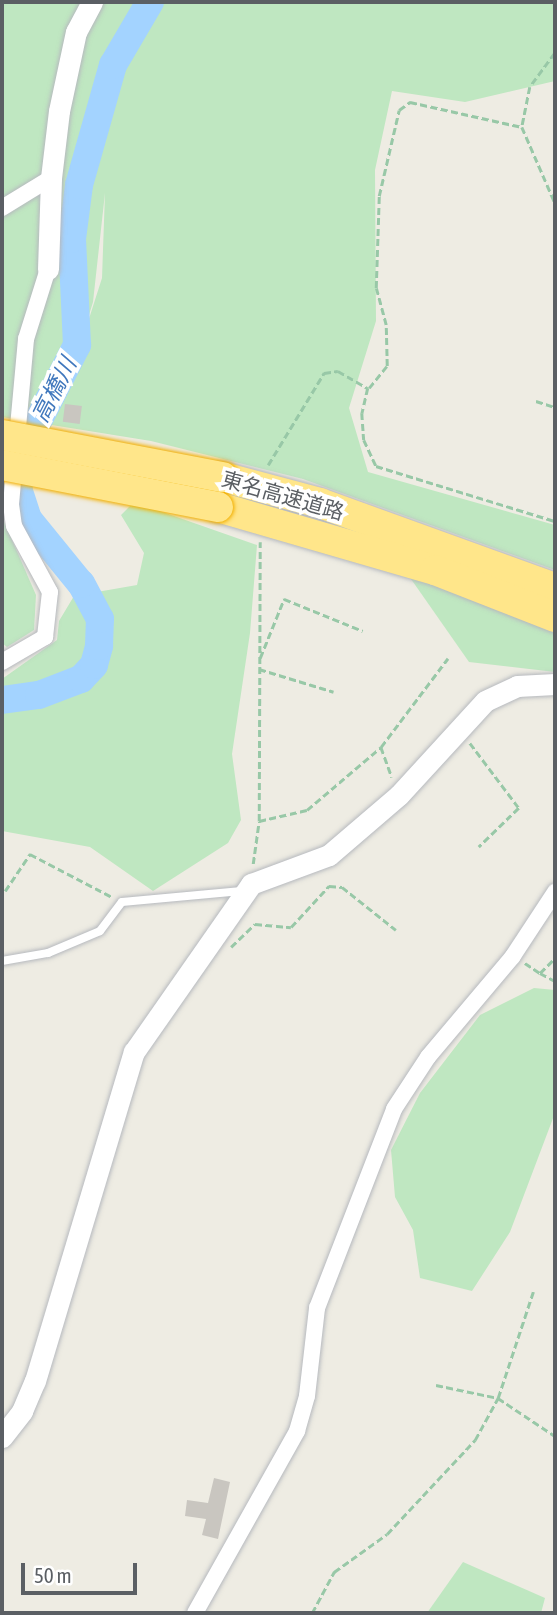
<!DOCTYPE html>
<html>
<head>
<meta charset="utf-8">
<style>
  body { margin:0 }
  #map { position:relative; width:557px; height:1615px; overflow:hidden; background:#eeece3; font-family:"Asap Condensed","Noto Sans JP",sans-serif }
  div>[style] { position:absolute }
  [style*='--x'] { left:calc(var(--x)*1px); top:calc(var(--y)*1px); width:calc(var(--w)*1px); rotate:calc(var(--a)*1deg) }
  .green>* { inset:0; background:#bfe7c1 }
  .river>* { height:28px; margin:-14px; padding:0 14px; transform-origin:14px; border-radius:14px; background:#a3d3ff }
  .building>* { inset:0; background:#c9c6c0; transform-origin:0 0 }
  .path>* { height:2.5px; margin-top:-1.25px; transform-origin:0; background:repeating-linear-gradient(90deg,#98c8a7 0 7px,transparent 0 10.5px) }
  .roads { filter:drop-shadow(0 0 2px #b6b9be) drop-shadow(0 0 2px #b6b9be) }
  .service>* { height:8px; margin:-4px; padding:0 4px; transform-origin:4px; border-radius:4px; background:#fff }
  .minor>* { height:16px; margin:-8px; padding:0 8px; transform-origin:8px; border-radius:8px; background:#fff }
  .tertiary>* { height:21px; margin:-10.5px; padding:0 10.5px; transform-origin:10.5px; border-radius:10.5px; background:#fff }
  .motorway>* { height:30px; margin:-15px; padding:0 15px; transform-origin:15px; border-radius:15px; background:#ffe68a }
  .bridges { filter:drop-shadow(0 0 2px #f2af00) drop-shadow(0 0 2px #f2af00) }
  .motorway-bridge>* { height:30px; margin:-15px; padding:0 15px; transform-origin:15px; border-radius:15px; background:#ffe68a }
  span { translate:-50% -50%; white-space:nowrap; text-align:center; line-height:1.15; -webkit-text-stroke:7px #fff; paint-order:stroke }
  .street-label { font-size:21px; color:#5b5f64 }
  .water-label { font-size:23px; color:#4078bd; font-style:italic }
  .frame { position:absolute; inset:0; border:4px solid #5b5f64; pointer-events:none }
  .scale { position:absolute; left:21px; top:1563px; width:116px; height:32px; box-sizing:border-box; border:4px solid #5b5f64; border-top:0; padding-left:9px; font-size:21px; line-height:24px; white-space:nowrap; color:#5b5f64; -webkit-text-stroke:5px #fff; paint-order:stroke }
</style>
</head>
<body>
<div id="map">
  <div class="green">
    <i style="clip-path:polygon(evenodd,2px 2px,555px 2px,555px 81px,465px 102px,392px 91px,375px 170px,376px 321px,349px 408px,368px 472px,555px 525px,555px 570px,303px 479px,151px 441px,2px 417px,2px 2px,105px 193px,102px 278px,63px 400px,93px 302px,105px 193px)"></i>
    <i style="clip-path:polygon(134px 502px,257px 545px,250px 633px,232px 754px,241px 820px,228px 843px,153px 891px,90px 847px,2px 831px,2px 679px,57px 640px,59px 621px,74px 596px,137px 585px,144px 553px,121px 515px)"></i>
    <i style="clip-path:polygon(2px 517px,36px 595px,34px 630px,7px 647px,2px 643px)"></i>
    <i style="clip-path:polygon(404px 569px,555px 633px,555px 672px,469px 662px)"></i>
    <i style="clip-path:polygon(534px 988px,555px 990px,555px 1113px,510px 1232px,472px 1291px,420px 1278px,413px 1230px,395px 1197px,391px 1150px,420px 1093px,480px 1015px)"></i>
    <i style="clip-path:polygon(463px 1562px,545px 1598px,541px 1613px,427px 1613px)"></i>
  </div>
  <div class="river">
    <i style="--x:2;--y:700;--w:37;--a:-8"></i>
    <i style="--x:39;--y:695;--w:45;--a:-20.9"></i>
    <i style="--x:81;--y:679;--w:19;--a:-47"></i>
    <i style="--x:94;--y:665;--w:20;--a:-75"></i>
    <i style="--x:99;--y:646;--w:27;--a:-88"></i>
    <i style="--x:100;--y:619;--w:40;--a:-118"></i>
    <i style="--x:81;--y:584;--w:84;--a:-129.2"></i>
    <i style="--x:28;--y:519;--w:33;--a:-108"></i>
    <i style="--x:18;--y:488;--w:59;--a:-75.3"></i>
    <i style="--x:33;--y:431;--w:97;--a:-62.9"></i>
    <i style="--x:77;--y:345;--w:106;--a:-92.7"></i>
    <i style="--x:72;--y:239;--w:54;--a:-82.6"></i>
    <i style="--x:79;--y:185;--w:125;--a:-74.2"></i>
    <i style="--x:113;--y:65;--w:73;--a:-59.6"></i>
  </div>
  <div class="building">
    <i style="left:65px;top:404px;width:17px;height:18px;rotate:7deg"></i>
    <i style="clip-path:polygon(214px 1478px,230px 1482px,218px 1539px,202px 1535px,206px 1519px,185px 1516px,187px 1500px,208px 1503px)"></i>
  </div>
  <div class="path">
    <i style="--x:555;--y:53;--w:42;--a:126.3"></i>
    <i style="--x:530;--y:87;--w:41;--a:101.3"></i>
    <i style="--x:522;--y:127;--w:83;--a:66.5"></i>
    <i style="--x:369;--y:388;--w:28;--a:-51"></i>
    <i style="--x:387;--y:366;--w:41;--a:-91.4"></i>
    <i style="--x:386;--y:325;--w:38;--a:-105"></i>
    <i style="--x:376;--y:288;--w:92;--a:-88.1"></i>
    <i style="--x:379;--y:196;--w:88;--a:-76.9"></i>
    <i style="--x:399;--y:110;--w:14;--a:-36"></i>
    <i style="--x:410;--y:102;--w:115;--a:12.6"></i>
    <i style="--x:536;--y:401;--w:20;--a:18"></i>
    <i style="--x:268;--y:465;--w:108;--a:-58.7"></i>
    <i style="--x:324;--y:373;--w:14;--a:-8"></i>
    <i style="--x:338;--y:371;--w:34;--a:30"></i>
    <i style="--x:368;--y:388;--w:26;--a:103"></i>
    <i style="--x:362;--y:413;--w:27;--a:86"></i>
    <i style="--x:364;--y:440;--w:29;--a:65"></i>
    <i style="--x:376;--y:466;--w:187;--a:17.1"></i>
    <i style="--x:260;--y:658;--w:64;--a:-67.9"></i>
    <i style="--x:284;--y:599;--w:85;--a:22.1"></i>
    <i style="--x:259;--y:669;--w:78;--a:17"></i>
    <i style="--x:470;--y:743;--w:81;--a:53"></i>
    <i style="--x:519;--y:808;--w:56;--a:135.7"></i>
    <i style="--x:381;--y:747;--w:32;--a:70"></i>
    <i style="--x:259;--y:821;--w:49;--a:-12.9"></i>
    <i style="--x:307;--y:810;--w:97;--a:-40.4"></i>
    <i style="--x:381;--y:747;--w:111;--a:-53"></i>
    <i style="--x:253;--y:864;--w:43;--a:-82.1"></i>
    <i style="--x:259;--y:821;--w:279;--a:-89.8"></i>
    <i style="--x:5;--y:891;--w:45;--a:-56"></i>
    <i style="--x:30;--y:854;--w:93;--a:27.7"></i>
    <i style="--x:231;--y:947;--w:33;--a:-44"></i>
    <i style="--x:255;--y:924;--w:36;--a:5"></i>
    <i style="--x:291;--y:927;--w:56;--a:-47.2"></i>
    <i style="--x:329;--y:886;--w:13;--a:4"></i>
    <i style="--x:342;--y:887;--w:69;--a:38.5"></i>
    <i style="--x:525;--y:963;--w:18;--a:34"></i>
    <i style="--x:540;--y:973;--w:21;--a:-45"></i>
    <i style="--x:540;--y:973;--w:17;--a:28"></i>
    <i style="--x:436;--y:1385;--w:63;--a:11.8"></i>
    <i style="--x:498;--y:1398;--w:69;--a:33.7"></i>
    <i style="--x:312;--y:1613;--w:47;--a:-61.8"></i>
    <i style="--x:334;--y:1572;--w:65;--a:-35.6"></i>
    <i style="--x:387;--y:1534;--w:129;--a:-46.9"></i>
    <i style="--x:475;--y:1440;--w:48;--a:-61.3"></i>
    <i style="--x:498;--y:1398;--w:112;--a:-71.7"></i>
  </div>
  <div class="roads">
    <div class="service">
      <i style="--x:2;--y:961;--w:47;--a:-9.9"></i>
      <i style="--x:48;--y:953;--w:56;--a:-22.9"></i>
      <i style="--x:100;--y:931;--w:36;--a:-53"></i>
      <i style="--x:122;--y:902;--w:120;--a:-5.3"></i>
    </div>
    <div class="minor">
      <i style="--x:2;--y:208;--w:57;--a:-31.5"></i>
      <i style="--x:2;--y:662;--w:50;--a:-30.2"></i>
      <i style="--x:45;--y:637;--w:45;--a:-83.7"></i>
      <i style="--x:50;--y:592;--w:75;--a:-118.6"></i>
      <i style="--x:14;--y:526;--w:22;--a:-98"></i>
      <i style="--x:11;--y:504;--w:166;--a:-84.8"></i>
      <i style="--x:26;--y:339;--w:73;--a:-72.6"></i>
      <i style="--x:195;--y:1613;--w:209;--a:-60.7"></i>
      <i style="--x:297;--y:1431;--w:36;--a:-74"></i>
      <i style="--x:307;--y:1396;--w:89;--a:-83.5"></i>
      <i style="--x:317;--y:1308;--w:213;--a:-68.8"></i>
      <i style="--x:394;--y:1109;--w:62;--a:-56.8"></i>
      <i style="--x:428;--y:1057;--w:132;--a:-49.9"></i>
      <i style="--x:513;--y:956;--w:77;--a:-56.7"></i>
    </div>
    <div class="tertiary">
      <i style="--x:48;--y:269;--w:91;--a:-88.1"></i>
      <i style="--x:51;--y:178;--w:67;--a:-83.2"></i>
      <i style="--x:59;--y:111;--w:81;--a:-77.9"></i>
      <i style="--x:76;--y:32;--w:34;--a:-62"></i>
      <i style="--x:2;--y:1437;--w:33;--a:-52"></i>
      <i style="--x:22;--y:1411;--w:33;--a:-67"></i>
      <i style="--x:35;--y:1381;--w:344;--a:-73.3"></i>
      <i style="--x:134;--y:1052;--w:205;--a:-55.1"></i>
      <i style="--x:251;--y:884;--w:83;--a:-20.4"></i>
      <i style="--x:329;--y:855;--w:92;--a:-40.6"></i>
      <i style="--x:399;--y:795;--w:127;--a:-47.5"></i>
      <i style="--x:485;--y:701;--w:35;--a:-25"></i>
      <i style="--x:517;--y:686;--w:38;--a:-3"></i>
    </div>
    <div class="motorway">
      <i style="--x:223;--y:477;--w:100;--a:15"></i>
      <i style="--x:320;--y:503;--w:250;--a:19.9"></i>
      <i style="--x:218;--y:507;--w:226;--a:16.2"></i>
      <i style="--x:435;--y:570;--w:129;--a:21.4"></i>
    </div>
  </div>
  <div class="bridges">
    <div class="motorway-bridge">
      <i style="--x:2;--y:435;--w:225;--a:10.8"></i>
      <i style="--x:2;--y:465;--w:220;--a:11"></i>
    </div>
  </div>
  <div class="street-label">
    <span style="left:283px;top:495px;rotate:16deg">東名高速道路</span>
  </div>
  <div class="water-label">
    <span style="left:54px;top:390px;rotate:-63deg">高橋川</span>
  </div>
  <div class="frame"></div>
  <div class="scale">50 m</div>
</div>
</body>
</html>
